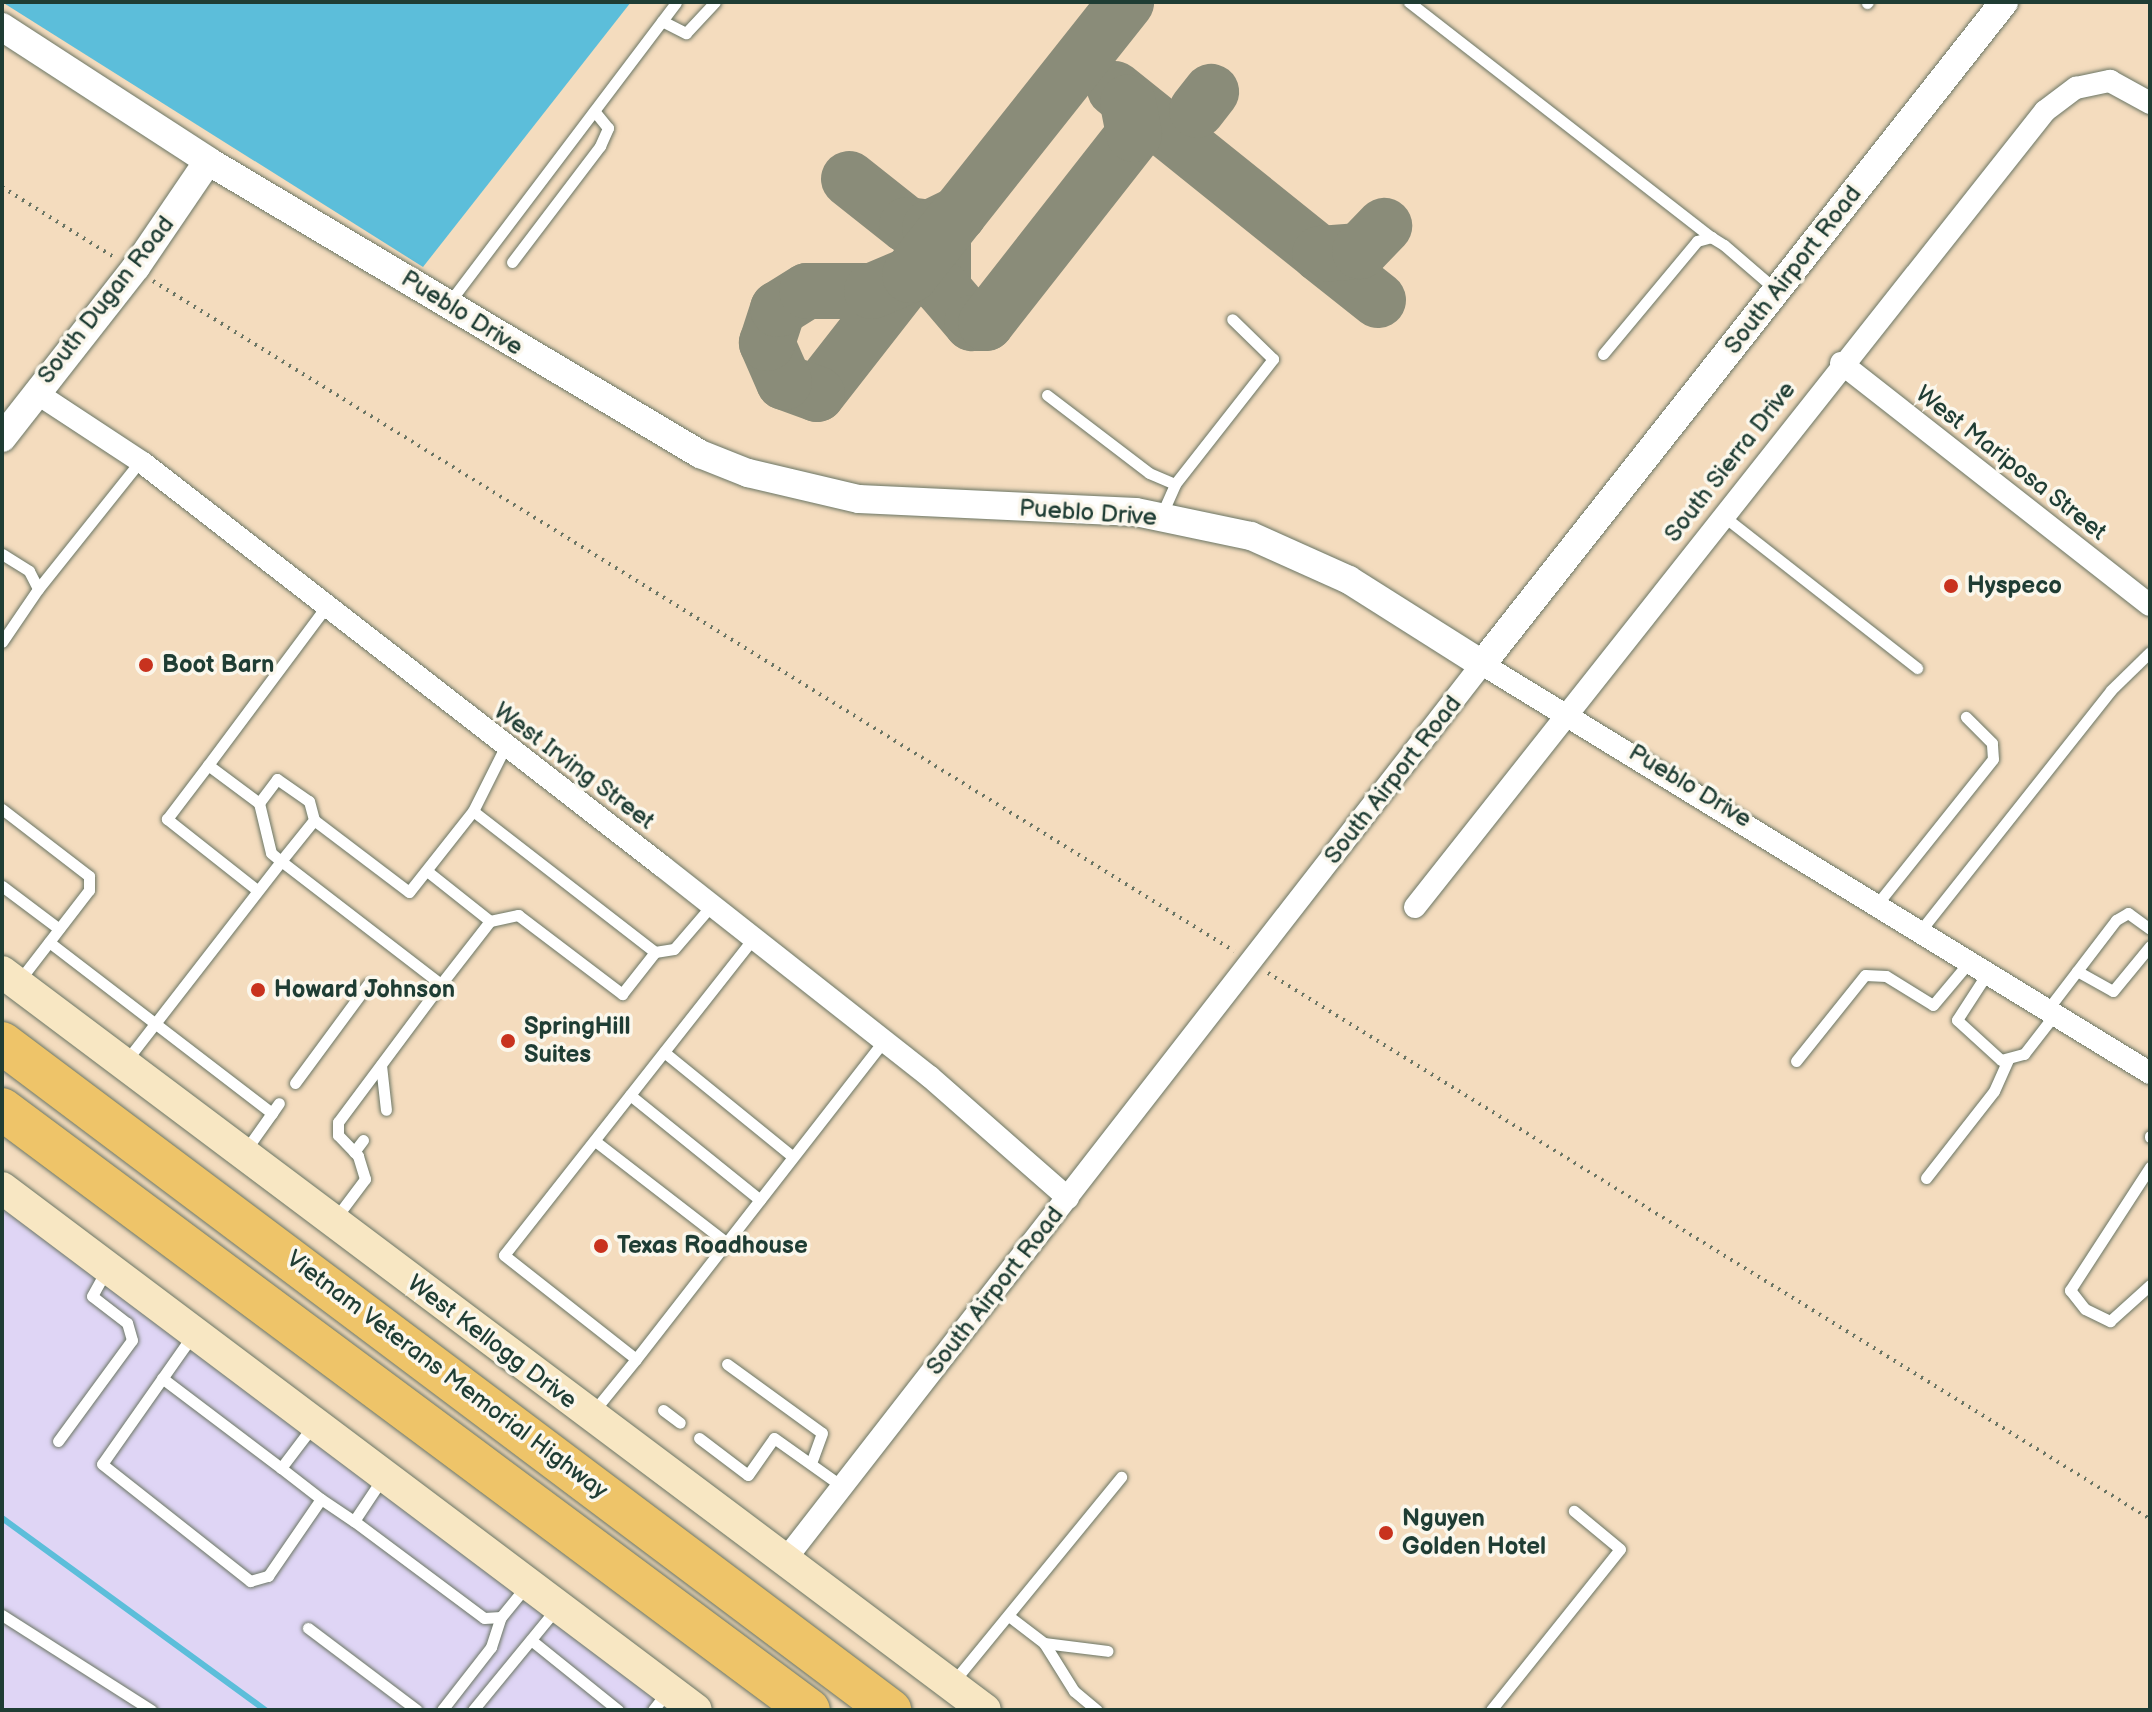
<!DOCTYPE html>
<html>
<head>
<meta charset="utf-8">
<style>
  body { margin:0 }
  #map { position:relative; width:2152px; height:1712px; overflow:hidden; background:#f4dcbe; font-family:"Balsamiq Sans",sans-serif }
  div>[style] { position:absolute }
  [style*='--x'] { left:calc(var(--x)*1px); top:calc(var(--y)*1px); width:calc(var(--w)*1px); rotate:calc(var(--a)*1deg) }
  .built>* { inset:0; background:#dfd5f5 }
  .water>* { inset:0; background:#5cbeda }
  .stream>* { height:6px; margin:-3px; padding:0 3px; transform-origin:3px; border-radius:3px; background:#5cbeda }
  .taxiway>* { height:56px; margin:-28px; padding:0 28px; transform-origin:28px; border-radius:28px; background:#8a8c79 }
  .path>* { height:4px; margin-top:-2px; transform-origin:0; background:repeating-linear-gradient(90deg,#6a7564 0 2px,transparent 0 8px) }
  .roads { filter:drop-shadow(0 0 2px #6a7564) drop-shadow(0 0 2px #6a7564) }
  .service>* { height:11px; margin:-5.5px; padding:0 5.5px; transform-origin:5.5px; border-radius:5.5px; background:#fff }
  .minor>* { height:22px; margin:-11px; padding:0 11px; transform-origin:11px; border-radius:11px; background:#fff }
  .tertiary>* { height:28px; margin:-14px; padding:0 14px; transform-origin:14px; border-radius:14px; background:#fff }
  .secondary>* { height:32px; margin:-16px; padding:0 16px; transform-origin:16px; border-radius:16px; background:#f8e7c3 }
  .motorway>* { height:42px; margin:-21px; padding:0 21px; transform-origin:21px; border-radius:21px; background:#eec469 }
  .dots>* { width:22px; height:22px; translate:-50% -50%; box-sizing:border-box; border:4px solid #fbf7ec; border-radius:50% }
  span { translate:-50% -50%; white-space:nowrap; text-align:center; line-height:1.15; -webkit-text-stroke:7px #fbf7ec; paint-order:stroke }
  .street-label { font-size:24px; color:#1f3d34 }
  .poi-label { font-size:24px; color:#1f3d34; font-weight:700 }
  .left { translate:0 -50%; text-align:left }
  .frame { position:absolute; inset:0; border:4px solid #1f3d34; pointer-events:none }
</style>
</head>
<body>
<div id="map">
  <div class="built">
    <i style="clip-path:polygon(2px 1190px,693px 1710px,2px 1710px)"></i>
  </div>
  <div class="water">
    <i style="clip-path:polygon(2px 2px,631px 2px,423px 267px)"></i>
  </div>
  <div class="stream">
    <i style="--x:2;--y:1518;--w:326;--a:36.1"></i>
  </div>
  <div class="taxiway">
    <i style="--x:1115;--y:89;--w:263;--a:38.8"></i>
    <i style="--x:1197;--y:110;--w:23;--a:-52"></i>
    <i style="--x:849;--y:179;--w:74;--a:38.4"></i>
    <i style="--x:907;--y:225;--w:23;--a:7"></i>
    <i style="--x:930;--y:228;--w:32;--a:-26"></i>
    <i style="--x:943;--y:234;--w:55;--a:90"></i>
    <i style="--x:943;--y:289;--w:45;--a:49.5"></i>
    <i style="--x:972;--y:323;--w:14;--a:0"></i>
    <i style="--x:986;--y:323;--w:240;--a:-51.9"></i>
    <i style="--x:1134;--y:134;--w:32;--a:-101"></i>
    <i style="--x:910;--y:275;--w:151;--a:128"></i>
    <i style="--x:817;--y:394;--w:35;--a:-160"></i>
    <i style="--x:784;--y:382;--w:43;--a:-113.6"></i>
    <i style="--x:767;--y:343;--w:36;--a:-72"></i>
    <i style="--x:778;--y:309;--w:34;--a:-32"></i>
    <i style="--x:807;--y:291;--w:65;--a:0"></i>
    <i style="--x:872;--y:291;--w:41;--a:-22.8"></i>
    <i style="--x:910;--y:275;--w:348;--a:-51.6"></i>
    <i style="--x:1378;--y:300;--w:74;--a:-141.6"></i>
    <i style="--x:1320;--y:254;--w:40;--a:-4.3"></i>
    <i style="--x:1360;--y:251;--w:35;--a:-46"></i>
  </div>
  <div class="path">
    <i style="--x:2;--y:187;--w:133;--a:32.1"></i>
    <i style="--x:153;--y:281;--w:1272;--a:31.79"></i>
    <i style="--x:1268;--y:973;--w:1037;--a:31.76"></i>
  </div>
  <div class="roads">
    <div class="service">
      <i style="--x:1409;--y:2;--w:383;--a:37.9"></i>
      <i style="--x:1867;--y:3;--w:1;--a:-45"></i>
      <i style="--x:662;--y:21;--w:27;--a:27"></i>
      <i style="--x:686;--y:33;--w:42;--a:-46.9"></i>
      <i style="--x:512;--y:262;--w:146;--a:-52.8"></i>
      <i style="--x:600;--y:146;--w:20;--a:-66"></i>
      <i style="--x:608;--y:128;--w:22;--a:-129"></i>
      <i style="--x:448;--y:304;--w:378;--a:-52.9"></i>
      <i style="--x:1603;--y:354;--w:147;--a:-50.2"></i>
      <i style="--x:1697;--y:241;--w:15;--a:-16"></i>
      <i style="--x:1711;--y:237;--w:15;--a:32"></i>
      <i style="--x:1724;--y:245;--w:67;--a:40.8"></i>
      <i style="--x:1047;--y:395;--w:128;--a:37.4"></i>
      <i style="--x:1149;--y:473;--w:28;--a:23"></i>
      <i style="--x:1722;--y:515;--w:248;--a:38.1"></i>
      <i style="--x:1161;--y:516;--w:35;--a:-66"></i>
      <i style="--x:1175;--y:484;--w:159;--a:-51.9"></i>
      <i style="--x:1273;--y:359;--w:57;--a:-135.7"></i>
      <i style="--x:2;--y:554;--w:32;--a:32"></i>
      <i style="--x:29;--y:571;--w:20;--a:63"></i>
      <i style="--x:38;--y:589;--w:64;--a:124.2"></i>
      <i style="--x:38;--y:589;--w:164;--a:-51.4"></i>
      <i style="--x:208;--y:765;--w:196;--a:-53.3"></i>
      <i style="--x:259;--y:803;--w:30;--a:-53"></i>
      <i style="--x:277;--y:779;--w:39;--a:35"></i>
      <i style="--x:309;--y:801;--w:20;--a:75"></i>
      <i style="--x:2;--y:809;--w:110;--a:37.6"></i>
      <i style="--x:89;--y:876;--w:14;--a:90"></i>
      <i style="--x:89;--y:890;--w:115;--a:127.6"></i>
      <i style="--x:473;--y:811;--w:230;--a:37.8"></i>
      <i style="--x:655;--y:952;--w:19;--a:-9"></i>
      <i style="--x:674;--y:949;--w:57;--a:-49.3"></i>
      <i style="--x:427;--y:871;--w:80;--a:38.4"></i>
      <i style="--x:490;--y:921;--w:29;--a:-12"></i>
      <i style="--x:518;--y:915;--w:131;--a:37.2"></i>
      <i style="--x:622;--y:994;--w:53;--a:-51.8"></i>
      <i style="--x:2;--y:886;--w:71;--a:37"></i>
      <i style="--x:257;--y:890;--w:115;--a:-141.7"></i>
      <i style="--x:167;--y:819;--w:68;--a:-52.8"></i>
      <i style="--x:208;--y:765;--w:64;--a:36.7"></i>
      <i style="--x:259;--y:803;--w:51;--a:76.5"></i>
      <i style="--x:271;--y:853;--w:13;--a:39"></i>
      <i style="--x:281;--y:861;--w:53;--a:-51.2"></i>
      <i style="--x:314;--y:820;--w:119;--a:37.2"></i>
      <i style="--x:409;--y:892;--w:103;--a:-51.7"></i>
      <i style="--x:473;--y:811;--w:72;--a:-63.4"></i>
      <i style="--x:1878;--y:903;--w:184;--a:-51.4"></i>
      <i style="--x:1993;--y:759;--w:16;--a:-94"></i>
      <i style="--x:1992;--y:743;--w:37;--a:-135"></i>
      <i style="--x:1921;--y:930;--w:306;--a:-51.6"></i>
      <i style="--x:2111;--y:690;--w:54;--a:-44.3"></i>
      <i style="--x:49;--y:942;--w:281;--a:37.5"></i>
      <i style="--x:272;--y:1113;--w:47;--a:125.4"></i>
      <i style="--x:2077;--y:971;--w:41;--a:29.1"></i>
      <i style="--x:2113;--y:991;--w:58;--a:-50.6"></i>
      <i style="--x:1988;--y:972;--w:57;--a:122.9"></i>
      <i style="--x:1957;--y:1020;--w:59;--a:42.3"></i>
      <i style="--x:2001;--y:1060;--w:24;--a:-15"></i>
      <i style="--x:2024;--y:1054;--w:51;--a:-52.2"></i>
      <i style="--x:441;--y:984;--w:80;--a:-52.1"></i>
      <i style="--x:2048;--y:1009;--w:112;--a:-52.6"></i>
      <i style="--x:2116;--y:920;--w:14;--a:-30"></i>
      <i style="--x:2128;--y:913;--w:27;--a:36"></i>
      <i style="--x:664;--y:1052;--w:166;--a:39.1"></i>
      <i style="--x:126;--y:1061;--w:253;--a:-52.2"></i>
      <i style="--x:281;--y:861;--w:202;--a:37.6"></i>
      <i style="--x:441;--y:984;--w:172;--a:126.7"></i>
      <i style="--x:338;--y:1122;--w:13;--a:90"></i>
      <i style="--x:338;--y:1135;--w:29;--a:46"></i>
      <i style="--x:358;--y:1156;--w:24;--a:73"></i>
      <i style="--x:365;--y:1179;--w:50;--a:126.9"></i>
      <i style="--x:1796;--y:1061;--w:110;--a:-51.3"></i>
      <i style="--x:1865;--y:975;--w:21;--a:3"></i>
      <i style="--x:1886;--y:976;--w:55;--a:31.7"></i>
      <i style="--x:1933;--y:1005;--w:57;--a:-49.9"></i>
      <i style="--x:381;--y:1065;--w:45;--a:83.7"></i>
      <i style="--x:295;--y:1083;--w:123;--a:-53.6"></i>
      <i style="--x:630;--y:1095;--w:167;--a:38.9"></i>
      <i style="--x:272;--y:1113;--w:12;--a:-55"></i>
      <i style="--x:2150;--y:1136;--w:1;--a:90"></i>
      <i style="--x:595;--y:1141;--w:167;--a:37.7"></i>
      <i style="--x:354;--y:1152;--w:15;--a:-53"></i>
      <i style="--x:2150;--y:1167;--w:147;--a:123"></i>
      <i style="--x:2070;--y:1290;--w:24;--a:52"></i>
      <i style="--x:2085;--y:1309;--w:28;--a:26"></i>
      <i style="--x:2110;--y:1321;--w:54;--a:-42"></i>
      <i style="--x:1926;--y:1178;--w:110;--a:-52"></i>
      <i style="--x:1994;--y:1091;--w:34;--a:-66"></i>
      <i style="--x:192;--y:1336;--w:156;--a:125.1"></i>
      <i style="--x:102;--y:1464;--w:189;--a:38.3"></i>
      <i style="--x:250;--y:1581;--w:19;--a:-16"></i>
      <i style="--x:268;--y:1576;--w:93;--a:-55.5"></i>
      <i style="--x:321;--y:1499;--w:51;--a:-142.2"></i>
      <i style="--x:281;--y:1468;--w:51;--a:-52.9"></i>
      <i style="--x:636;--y:1359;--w:403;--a:-52.1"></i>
      <i style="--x:727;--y:1364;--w:117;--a:36"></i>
      <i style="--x:822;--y:1433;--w:32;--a:110"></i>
      <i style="--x:162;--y:1378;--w:149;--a:37.1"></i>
      <i style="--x:663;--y:1410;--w:21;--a:37"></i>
      <i style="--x:593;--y:1412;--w:68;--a:-50.9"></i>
      <i style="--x:636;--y:1359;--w:168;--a:-141.8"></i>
      <i style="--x:504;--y:1255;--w:402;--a:-51.8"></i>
      <i style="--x:699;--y:1438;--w:61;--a:37.1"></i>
      <i style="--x:748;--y:1475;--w:45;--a:-54.9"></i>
      <i style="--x:774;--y:1438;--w:85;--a:35.4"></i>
      <i style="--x:58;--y:1441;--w:125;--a:-53.8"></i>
      <i style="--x:132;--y:1340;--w:18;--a:-106"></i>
      <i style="--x:127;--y:1323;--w:44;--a:-142.4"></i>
      <i style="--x:92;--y:1296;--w:29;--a:-61"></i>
      <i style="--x:382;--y:1479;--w:50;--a:123.7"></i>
      <i style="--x:354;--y:1521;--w:162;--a:36.7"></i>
      <i style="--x:484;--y:1618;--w:17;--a:-3"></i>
      <i style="--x:501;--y:1617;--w:41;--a:-50.9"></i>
      <i style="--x:321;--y:1499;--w:40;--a:34"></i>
      <i style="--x:2;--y:1615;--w:177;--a:32.5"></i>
      <i style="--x:1010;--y:1617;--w:43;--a:37.4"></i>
      <i style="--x:1044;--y:1643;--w:57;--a:58"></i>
      <i style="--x:1074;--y:1691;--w:30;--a:40"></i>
      <i style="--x:308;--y:1628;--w:136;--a:37"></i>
      <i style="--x:531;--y:1640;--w:112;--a:38.8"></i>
      <i style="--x:1044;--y:1643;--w:64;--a:7.1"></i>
      <i style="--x:954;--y:1681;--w:264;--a:-50.7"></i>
      <i style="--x:442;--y:1710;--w:80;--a:-52.1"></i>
      <i style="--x:491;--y:1647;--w:32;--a:-72"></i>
      <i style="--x:473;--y:1710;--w:131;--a:-50.6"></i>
      <i style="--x:653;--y:1710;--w:24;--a:-52"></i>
      <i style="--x:1491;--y:1710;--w:206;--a:-51.3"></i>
      <i style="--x:1620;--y:1549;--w:60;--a:-140.4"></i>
    </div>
    <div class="minor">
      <i style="--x:1841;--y:363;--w:392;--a:38.1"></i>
      <i style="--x:35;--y:392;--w:129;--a:33.3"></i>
      <i style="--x:143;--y:463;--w:657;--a:37.83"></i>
      <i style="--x:662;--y:866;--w:340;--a:38.2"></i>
      <i style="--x:929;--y:1076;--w:185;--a:41.3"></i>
      <i style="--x:1415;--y:907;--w:1015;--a:-51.64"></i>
      <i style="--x:2045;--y:111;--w:39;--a:-37"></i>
      <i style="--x:2076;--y:88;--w:35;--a:-12"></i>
      <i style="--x:2110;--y:81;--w:46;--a:28.8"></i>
      <i style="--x:785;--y:1560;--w:1135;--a:-52.12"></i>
      <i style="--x:1482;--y:664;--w:783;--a:31.48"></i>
    </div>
    <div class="tertiary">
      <i style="--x:2;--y:27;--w:246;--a:33"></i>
      <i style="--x:208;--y:161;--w:573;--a:30.78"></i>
      <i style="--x:700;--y:454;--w:52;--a:21.6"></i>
      <i style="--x:748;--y:473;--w:114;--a:13.2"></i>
      <i style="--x:859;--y:499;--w:277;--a:2.7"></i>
      <i style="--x:1136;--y:512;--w:117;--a:11.8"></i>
      <i style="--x:1251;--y:536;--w:107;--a:24.2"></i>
      <i style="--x:1349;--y:580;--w:157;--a:32.3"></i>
      <i style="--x:1482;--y:664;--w:843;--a:-51.74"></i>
      <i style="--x:2;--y:438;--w:217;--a:-51.9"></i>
      <i style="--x:136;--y:267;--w:128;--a:-55.8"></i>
    </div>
    <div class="secondary">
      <i style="--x:2;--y:972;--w:1229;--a:36.9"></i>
      <i style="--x:2;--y:1188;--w:868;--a:36.95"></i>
    </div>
    <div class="motorway">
      <i style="--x:2;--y:1043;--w:1111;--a:36.91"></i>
      <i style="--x:2;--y:1109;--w:1006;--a:36.68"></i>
    </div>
  </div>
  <div class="dots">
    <i style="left:1951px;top:586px;background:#c8321e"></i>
    <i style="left:146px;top:665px;background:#c8321e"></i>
    <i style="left:258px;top:990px;background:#c8321e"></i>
    <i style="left:508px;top:1041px;background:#c8321e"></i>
    <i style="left:601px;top:1246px;background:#c8321e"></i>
    <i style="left:1386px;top:1533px;background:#c8321e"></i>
  </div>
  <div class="street-label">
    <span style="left:1793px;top:270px;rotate:-52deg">South Airport Road</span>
    <span style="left:106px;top:300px;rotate:-52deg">South Dugan Road</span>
    <span style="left:462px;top:313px;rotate:32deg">Pueblo Drive</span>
    <span style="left:1730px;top:462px;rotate:-52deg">South Sierra Drive</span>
    <span style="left:2011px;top:463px;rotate:38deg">West Mariposa Street</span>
    <span style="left:1088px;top:513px;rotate:4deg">Pueblo Drive</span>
    <span style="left:574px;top:766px;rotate:37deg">West Irving Street</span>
    <span style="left:1393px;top:780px;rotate:-52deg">South Airport Road</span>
    <span style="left:1690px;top:786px;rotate:31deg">Pueblo Drive</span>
    <span style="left:995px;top:1291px;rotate:-52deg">South Airport Road</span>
    <span style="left:492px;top:1342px;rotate:37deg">West Kellogg Drive</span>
    <span style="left:447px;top:1375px;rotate:37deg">Vietnam Veterans Memorial Highway</span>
  </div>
  <div class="poi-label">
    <span class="left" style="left:1967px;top:586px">Hyspeco</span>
    <span class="left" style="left:162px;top:665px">Boot Barn</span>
    <span class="left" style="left:274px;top:990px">Howard Johnson</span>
    <span class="left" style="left:524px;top:1041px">SpringHill<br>Suites</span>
    <span class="left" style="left:617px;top:1246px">Texas Roadhouse</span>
    <span class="left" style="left:1402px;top:1533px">Nguyen<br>Golden Hotel</span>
  </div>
  <div class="frame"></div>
</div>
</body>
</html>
